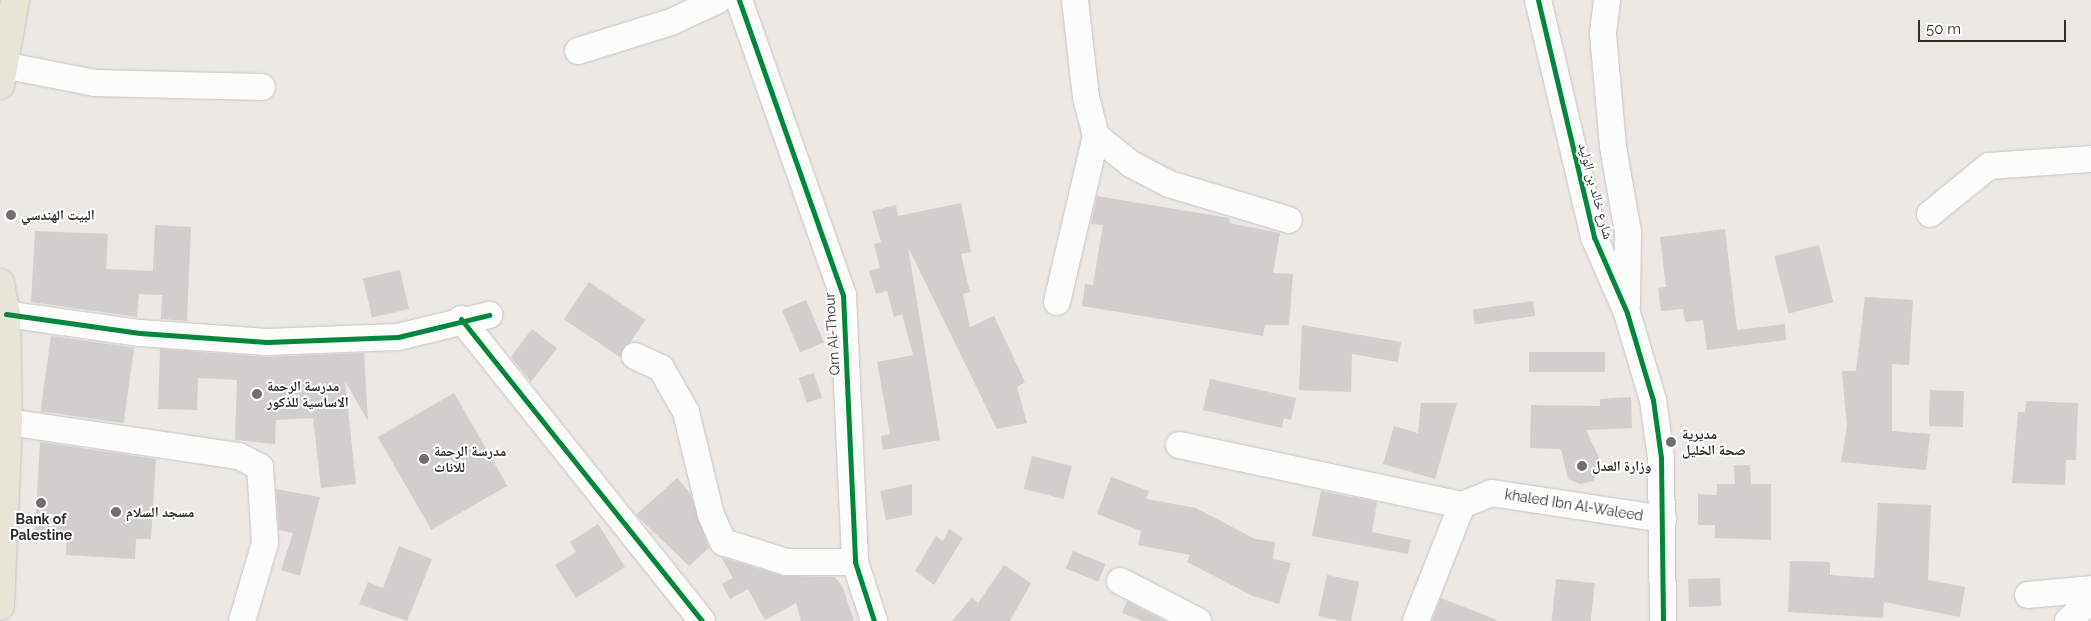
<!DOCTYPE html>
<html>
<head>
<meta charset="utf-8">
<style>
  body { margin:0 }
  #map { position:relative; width:2091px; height:621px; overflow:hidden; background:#ece8e4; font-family:Raleway,"Noto Naskh Arabic",sans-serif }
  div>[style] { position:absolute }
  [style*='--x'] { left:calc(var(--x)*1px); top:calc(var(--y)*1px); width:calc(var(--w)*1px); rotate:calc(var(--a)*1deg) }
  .building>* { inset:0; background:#d1cecb; transform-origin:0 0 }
  .roads { filter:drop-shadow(0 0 1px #c5c4c5) drop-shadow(0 0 1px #c5c4c5) }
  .minor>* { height:26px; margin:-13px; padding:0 13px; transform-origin:13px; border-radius:13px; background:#fcfcfb }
  .major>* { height:28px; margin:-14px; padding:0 14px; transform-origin:14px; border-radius:14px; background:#e8e4d6 }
  .cycleway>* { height:5px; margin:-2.5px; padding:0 2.5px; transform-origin:2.5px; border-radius:2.5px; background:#00873e }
  .dots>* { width:14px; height:14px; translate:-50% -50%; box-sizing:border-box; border:2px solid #fff; border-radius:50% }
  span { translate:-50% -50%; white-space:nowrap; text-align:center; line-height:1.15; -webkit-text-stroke:4px #fff; paint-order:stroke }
  .street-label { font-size:14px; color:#2e2e2e }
  .poi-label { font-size:14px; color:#2e2e2e; font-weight:700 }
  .left { translate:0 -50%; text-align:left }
  .scale { position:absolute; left:1918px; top:20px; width:148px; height:22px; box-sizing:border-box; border:2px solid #2e2e2e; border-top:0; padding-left:6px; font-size:15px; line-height:18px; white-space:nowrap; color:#2e2e2e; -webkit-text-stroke:4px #fff; paint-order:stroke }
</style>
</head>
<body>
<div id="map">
  <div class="building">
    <i style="clip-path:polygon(1097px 196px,1229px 218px,1230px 223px,1280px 233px,1273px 273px,1293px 274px,1289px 325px,1265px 325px,1263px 336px,1082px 306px,1085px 284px,1093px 285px,1103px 225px,1091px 224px)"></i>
    <i style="clip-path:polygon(961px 203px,971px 252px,961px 254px,970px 292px,963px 294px,970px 327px,994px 316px,1025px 382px,1017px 387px,1027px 423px,997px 429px,908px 247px,940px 440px,883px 450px,881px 436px,890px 434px,877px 362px,913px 355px,902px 314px,894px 317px,887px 291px,876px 294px,869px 271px,880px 268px,874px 244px,881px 242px,872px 211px,896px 205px,898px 216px)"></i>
    <i style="clip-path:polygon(155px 225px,191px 227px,187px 321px,161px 319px,162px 295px,139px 294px,137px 317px,31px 302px,35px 231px,108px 234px,106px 269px,153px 271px)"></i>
    <i style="clip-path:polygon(1725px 229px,1737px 330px,1785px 324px,1786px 340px,1707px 350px,1703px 320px,1685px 322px,1683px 309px,1661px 311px,1658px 288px,1666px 287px,1660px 237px)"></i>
    <i style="left:1819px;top:245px;width:59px;height:46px;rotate:76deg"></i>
    <i style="left:400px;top:270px;width:40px;height:38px;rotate:77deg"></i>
    <i style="left:589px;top:282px;width:68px;height:45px;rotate:34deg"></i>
    <i style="clip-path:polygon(1865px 297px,1913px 300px,1909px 365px,1892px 364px,1892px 431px,1930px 434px,1926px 470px,1841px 462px,1847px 427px,1842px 371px,1856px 371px)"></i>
    <i style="left:806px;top:300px;width:46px;height:26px;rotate:67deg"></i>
    <i style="left:1533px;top:301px;width:15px;height:61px;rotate:82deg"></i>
    <i style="clip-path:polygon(1302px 325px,1401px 342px,1398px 362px,1352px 354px,1351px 392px,1299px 390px)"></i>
    <i style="clip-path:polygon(532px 329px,557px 348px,531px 382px,511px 357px)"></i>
    <i style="left:51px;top:336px;width:84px;height:76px;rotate:8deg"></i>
    <i style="clip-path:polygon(160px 349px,266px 357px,364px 353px,368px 421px,345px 381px,356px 484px,321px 488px,313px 418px,276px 420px,275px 444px,235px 440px,237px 380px,198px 378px,197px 410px,158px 409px)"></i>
    <i style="left:1605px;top:352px;width:20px;height:76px;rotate:90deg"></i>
    <i style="left:814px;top:373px;width:26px;height:16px;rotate:72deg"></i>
    <i style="clip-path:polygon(1210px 379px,1296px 398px,1291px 420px,1284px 418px,1282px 428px,1203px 410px)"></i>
    <i style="left:1930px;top:390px;width:34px;height:36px;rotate:2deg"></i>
    <i style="left:454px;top:393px;width:107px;height:88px;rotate:60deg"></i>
    <i style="clip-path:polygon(1631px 397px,1632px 428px,1586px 430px,1602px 464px,1593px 481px,1580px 484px,1568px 479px,1561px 449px,1530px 448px,1531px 405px,1600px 406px,1600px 399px)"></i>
    <i style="clip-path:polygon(2026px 401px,2078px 403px,2076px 460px,2066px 460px,2065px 485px,2012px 483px,2018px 412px,2025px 412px)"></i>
    <i style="clip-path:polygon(1421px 403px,1457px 403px,1435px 479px,1383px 464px,1394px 426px,1418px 433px)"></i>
    <i style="clip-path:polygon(40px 442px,156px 459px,151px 539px,136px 539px,135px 559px,66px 555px,67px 532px,35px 530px)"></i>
    <i style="left:1032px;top:456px;width:41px;height:34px;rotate:14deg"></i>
    <i style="clip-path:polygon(1734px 465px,1750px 465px,1751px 484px,1771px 484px,1771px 540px,1715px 538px,1715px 525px,1698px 525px,1698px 494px,1717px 495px,1717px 484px,1735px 484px)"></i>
    <i style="clip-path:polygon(1111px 477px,1149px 491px,1146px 499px,1196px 508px,1255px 539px,1275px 542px,1273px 559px,1291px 563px,1279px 604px,1253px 596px,1187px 562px,1190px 555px,1138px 545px,1141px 531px,1097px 514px)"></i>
    <i style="clip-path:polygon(677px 478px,690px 493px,709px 548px,689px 566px,636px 515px)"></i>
    <i style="clip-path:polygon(912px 484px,912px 515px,886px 520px,880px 491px)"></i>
    <i style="clip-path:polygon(276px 489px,320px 497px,300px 576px,281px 570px,293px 533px,279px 530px)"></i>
    <i style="clip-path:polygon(1321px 491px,1377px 502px,1372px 532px,1411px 540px,1408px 554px,1312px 536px)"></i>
    <i style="clip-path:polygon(1878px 503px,1931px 505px,1928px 580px,1965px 587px,1960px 617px,1884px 602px,1883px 618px,1788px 612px,1790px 561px,1830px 562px,1830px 575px,1874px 578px)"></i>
    <i style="clip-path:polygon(598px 524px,625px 567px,576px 598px,555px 565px,576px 552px,570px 542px)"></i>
    <i style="clip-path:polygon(949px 529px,963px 538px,934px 585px,915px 571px,936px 536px,943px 541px)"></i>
    <i style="clip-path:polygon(399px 546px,432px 559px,407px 621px,359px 604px,368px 582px,383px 588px)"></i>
    <i style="left:1073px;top:551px;width:35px;height:19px;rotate:22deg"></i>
    <i style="clip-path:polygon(721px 557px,783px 576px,835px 577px,843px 588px,854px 621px,801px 621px,796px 603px,765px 620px,748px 589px,730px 599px,722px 584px,733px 578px)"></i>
    <i style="clip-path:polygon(1004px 565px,1031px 583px,1010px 621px,952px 621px,972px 597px,978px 603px)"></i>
    <i style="left:1327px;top:575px;width:33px;height:42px;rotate:12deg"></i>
    <i style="left:1720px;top:578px;width:28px;height:32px;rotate:88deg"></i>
    <i style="left:1556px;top:579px;width:39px;height:42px;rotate:6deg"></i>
    <i style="clip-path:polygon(1441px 598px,1497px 620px,1497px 621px,1432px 621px)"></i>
    <i style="clip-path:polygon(1127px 601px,1165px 621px,1143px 621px,1122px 613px)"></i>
  </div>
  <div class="roads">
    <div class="minor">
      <i style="--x:739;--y:0;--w:313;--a:70.6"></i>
      <i style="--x:843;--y:295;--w:267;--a:87.4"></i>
      <i style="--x:855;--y:562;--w:62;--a:72.1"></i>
      <i style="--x:1538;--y:0;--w:244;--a:76.7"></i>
      <i style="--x:1594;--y:237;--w:83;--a:66.5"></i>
      <i style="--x:1627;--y:313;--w:91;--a:73.4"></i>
      <i style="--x:1653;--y:400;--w:59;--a:82.1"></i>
      <i style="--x:1661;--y:458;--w:163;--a:89.3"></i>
      <i style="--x:1607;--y:0;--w:34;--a:97"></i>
      <i style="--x:1603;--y:34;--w:113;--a:84.9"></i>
      <i style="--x:1613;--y:147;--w:86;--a:80"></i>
      <i style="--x:1628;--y:232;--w:73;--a:90.8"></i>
      <i style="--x:578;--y:51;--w:97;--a:-17.3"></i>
      <i style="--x:671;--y:22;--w:52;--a:-25.1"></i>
      <i style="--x:3;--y:65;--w:94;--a:11.1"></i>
      <i style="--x:95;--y:83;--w:167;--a:1.4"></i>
      <i style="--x:1096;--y:136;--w:45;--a:38.7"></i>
      <i style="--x:1131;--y:164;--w:43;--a:27.8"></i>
      <i style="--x:1169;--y:184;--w:125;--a:16.7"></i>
      <i style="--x:1930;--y:214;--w:76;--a:-39.1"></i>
      <i style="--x:1989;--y:166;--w:102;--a:-3.9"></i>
      <i style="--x:1057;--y:302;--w:171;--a:-76.8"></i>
      <i style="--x:1096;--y:136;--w:40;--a:-104.4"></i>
      <i style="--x:1086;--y:97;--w:98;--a:-96.5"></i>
      <i style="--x:6;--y:314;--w:135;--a:8.1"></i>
      <i style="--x:140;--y:333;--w:127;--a:4.1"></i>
      <i style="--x:267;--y:342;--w:131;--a:-2.2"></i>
      <i style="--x:398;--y:337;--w:94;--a:-13.6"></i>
      <i style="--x:461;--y:319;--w:386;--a:51.4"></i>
      <i style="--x:635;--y:356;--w:29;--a:25"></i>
      <i style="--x:661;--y:368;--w:51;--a:60.4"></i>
      <i style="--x:686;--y:412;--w:106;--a:76.4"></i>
      <i style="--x:711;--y:515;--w:30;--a:66"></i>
      <i style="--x:723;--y:542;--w:67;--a:17.4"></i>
      <i style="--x:787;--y:562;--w:68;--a:0"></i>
      <i style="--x:8;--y:422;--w:233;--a:8.4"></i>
      <i style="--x:239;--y:456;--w:24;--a:28"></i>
      <i style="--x:260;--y:467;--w:76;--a:86.2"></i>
      <i style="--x:265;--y:543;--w:81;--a:106.4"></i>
      <i style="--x:1179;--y:445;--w:289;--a:12"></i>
      <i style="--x:1120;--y:581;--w:88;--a:27.1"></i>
      <i style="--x:2028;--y:595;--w:63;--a:-5.4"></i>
      <i style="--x:1416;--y:621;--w:125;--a:-68.4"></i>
      <i style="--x:1462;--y:505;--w:32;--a:-22"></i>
      <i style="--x:1492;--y:493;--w:173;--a:8.6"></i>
      <i style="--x:2068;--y:621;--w:31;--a:-42"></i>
    </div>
    <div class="major">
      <i style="--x:0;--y:85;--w:86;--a:-80"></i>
      <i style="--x:0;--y:283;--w:32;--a:79"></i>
      <i style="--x:6;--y:314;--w:108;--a:88.9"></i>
      <i style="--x:8;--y:422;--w:184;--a:92.5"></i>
    </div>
  </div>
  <div class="cycleway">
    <i style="--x:739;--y:0;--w:313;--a:70.6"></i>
    <i style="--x:843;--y:295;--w:267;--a:87.4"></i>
    <i style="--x:855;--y:562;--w:62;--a:72.1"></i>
    <i style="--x:1538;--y:0;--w:244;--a:76.7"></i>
    <i style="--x:1594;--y:237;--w:83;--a:66.5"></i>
    <i style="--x:1627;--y:313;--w:91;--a:73.4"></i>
    <i style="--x:1653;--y:400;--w:59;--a:82.1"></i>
    <i style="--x:1661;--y:458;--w:163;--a:89.3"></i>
    <i style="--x:6;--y:314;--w:135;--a:8.1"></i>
    <i style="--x:140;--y:333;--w:127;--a:4.1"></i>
    <i style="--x:267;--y:342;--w:131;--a:-2.2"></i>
    <i style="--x:398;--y:337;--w:94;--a:-13.6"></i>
    <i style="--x:461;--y:319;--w:386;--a:51.4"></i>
  </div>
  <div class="dots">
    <i style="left:11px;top:215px;background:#706f6e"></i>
    <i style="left:257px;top:394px;background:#706f6e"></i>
    <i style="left:1671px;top:442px;background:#706f6e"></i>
    <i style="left:424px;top:459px;background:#706f6e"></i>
    <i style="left:1582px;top:466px;background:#706f6e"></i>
    <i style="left:41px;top:503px;background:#706f6e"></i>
    <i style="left:116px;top:512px;background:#706f6e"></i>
  </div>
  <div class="street-label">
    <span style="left:1596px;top:191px;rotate:75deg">شارع خالد بن الوليد</span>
    <span style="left:832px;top:334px;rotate:-94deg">Qrn Al-Thour</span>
    <span style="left:1574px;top:505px;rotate:9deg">khaled Ibn Al-Waleed</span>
  </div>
  <div class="poi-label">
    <span class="left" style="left:21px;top:215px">البيت الهندسي</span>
    <span class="left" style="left:267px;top:394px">مدرسة الرحمة<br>الاساسية للذكور</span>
    <span class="left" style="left:1682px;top:442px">مديرية<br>صحة الخليل</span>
    <span class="left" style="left:434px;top:459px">مدرسة الرحمة<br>للاناث</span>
    <span class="left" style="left:1592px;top:466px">وزارة العدل</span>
    <span class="left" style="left:126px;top:512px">مسجد السلام</span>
    <span style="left:41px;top:527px">Bank of<br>Palestine</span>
  </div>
  <div class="scale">50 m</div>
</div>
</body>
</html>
